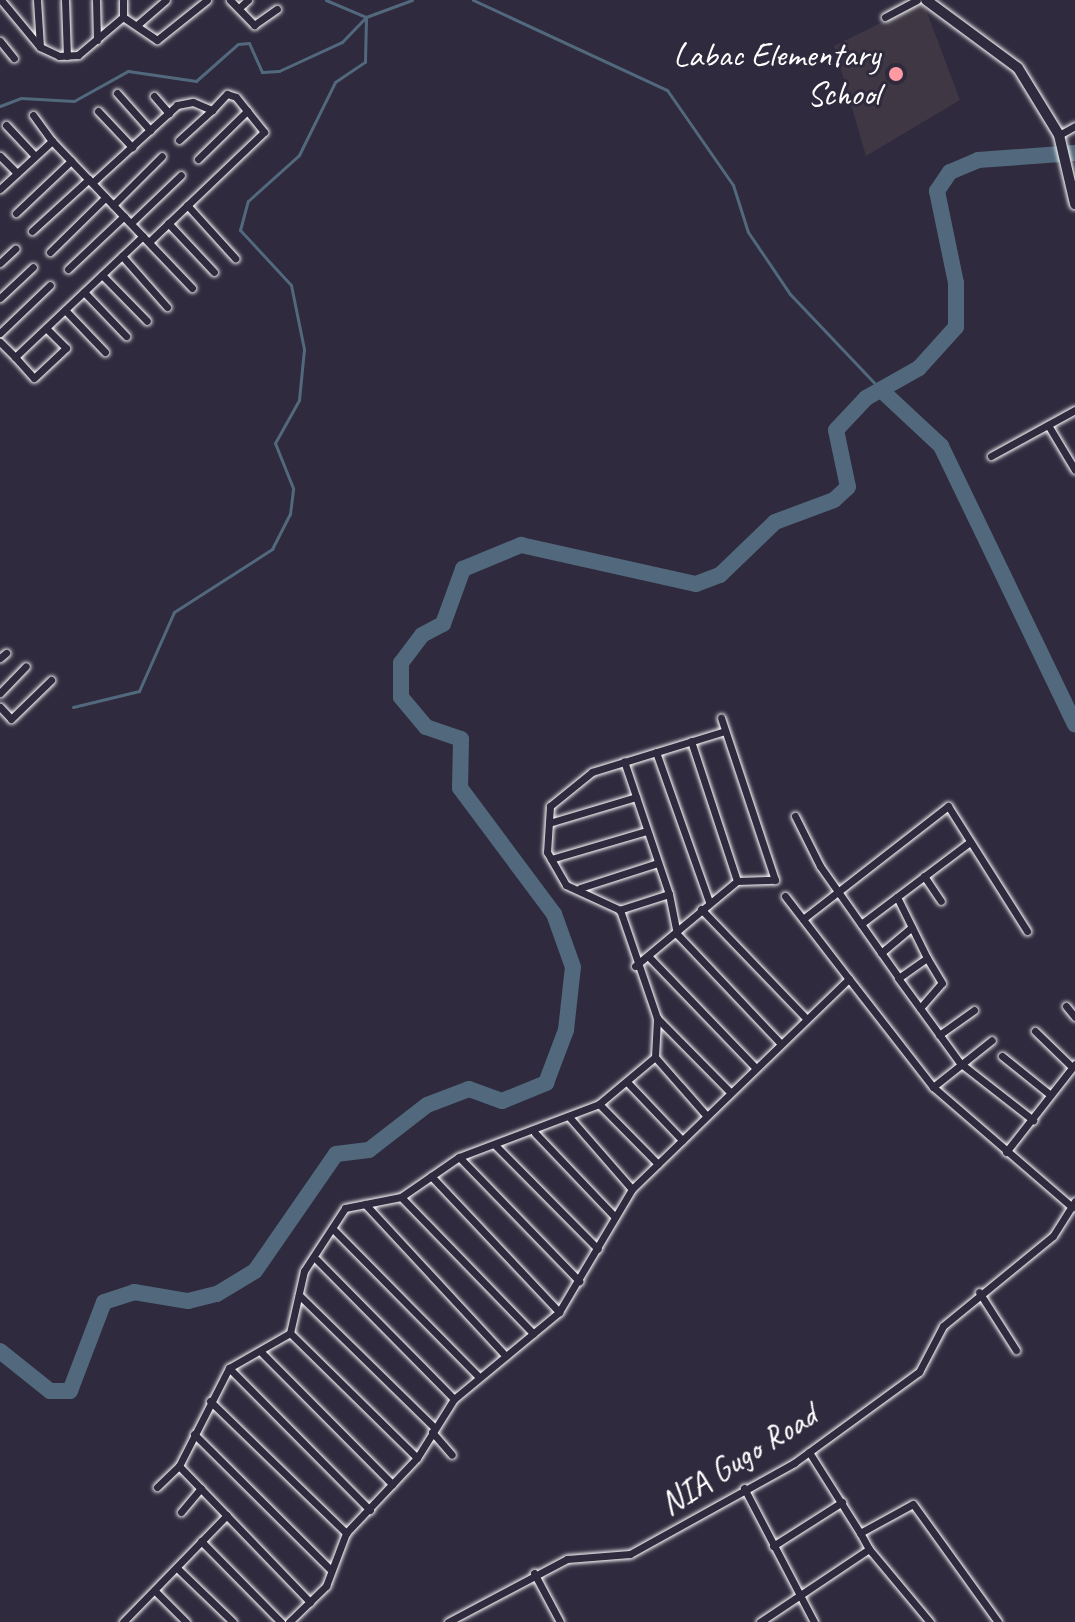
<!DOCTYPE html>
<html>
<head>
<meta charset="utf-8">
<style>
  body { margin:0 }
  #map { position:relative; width:1075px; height:1622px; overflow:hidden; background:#2f2a3d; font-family:Caveat,sans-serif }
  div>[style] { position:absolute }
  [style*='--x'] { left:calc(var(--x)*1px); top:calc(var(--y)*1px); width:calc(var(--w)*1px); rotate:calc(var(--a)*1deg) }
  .built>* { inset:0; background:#3f3844 }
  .stream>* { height:3px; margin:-1.5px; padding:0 1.5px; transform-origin:1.5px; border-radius:1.5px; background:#52697d }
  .river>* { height:16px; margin:-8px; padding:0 8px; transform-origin:8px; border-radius:8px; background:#52697d }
  .roads { filter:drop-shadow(0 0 2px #fff) drop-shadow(0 0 2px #fff) }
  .street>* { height:7px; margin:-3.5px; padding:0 3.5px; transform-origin:3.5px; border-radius:3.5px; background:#2f2a3d }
  .secondary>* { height:10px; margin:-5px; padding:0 5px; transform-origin:5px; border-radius:5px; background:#2f2a3d }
  .dots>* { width:22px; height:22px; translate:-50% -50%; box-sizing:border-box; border:4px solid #2f2a3d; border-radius:50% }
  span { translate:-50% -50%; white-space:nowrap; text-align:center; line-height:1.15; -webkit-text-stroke:6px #2f2a3d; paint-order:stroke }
  .poi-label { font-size:34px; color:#fff }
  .right { translate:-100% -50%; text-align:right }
  .street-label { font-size:34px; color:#fff }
</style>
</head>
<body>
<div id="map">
  <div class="built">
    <i style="clip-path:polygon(923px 2px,960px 100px,866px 156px,834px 46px)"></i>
  </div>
  <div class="stream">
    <i style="--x:326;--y:0;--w:43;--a:23"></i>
    <i style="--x:473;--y:0;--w:214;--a:24.9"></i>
    <i style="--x:667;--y:90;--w:116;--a:55.2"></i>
    <i style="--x:733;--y:185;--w:49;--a:72.3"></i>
    <i style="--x:748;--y:232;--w:75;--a:55.9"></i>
    <i style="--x:790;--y:294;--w:132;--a:46.5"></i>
    <i style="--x:0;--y:106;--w:22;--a:-21"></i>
    <i style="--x:21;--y:98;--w:53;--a:3.2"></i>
    <i style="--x:74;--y:101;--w:62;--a:-29.1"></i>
    <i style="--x:128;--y:71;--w:69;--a:8.4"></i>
    <i style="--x:196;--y:81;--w:56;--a:-41.4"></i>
    <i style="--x:238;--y:44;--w:11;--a:-5"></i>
    <i style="--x:249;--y:43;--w:32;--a:66"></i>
    <i style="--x:262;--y:72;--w:17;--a:-3"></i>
    <i style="--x:279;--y:71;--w:69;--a:-24.7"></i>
    <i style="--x:342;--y:42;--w:35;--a:-46"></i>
    <i style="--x:366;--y:17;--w:49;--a:-20.3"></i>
    <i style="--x:73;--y:707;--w:68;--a:-13.6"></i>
    <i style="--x:139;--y:691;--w:86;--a:-66.1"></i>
    <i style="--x:174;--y:612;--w:117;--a:-32.7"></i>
    <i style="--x:272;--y:549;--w:39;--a:-63"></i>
    <i style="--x:290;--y:514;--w:26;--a:-83"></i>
    <i style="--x:293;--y:488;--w:48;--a:-111.8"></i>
    <i style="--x:275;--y:443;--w:49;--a:-60.8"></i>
    <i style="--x:299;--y:400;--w:51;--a:-84.4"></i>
    <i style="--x:304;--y:349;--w:65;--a:-101.5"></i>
    <i style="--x:291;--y:285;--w:75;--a:-132.8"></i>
    <i style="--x:240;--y:230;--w:30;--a:-75"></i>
    <i style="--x:248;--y:201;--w:69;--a:-42"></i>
    <i style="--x:299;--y:155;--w:81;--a:-63.7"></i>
    <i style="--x:335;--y:82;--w:36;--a:-34"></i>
    <i style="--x:365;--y:62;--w:45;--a:-88.7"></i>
  </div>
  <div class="river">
    <i style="--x:881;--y:390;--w:82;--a:43"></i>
    <i style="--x:941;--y:446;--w:309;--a:64.3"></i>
    <i style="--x:0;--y:1351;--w:64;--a:38.7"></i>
    <i style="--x:50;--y:1391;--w:20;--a:0"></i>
    <i style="--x:70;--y:1391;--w:95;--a:-69.1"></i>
    <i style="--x:104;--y:1302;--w:32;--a:-18"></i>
    <i style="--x:134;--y:1292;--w:55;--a:9.5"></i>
    <i style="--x:188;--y:1301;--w:30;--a:-14"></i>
    <i style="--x:217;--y:1294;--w:44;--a:-31.2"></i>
    <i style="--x:255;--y:1271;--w:142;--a:-55.3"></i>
    <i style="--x:336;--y:1154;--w:33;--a:-7"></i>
    <i style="--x:369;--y:1150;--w:73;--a:-37.8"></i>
    <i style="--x:427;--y:1105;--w:45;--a:-20.9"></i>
    <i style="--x:469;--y:1089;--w:35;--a:20"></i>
    <i style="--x:502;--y:1101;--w:48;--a:-22.2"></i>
    <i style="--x:546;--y:1083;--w:57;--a:-69.3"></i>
    <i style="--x:566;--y:1030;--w:63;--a:-83.7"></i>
    <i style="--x:573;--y:967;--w:56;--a:-109.7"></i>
    <i style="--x:554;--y:914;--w:157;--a:-126.7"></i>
    <i style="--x:460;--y:788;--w:49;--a:-88.8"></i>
    <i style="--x:461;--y:739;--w:37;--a:-161"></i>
    <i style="--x:426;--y:727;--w:39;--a:-130"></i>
    <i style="--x:401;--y:697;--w:34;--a:-90"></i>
    <i style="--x:401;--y:663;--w:35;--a:-53"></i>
    <i style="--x:422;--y:635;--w:24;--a:-28"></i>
    <i style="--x:443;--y:624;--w:59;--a:-70"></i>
    <i style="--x:463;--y:569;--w:63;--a:-22.5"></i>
    <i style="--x:521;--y:545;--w:179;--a:12.6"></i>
    <i style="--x:696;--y:584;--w:26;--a:-21"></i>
    <i style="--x:720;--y:575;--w:76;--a:-43.9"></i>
    <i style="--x:775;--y:522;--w:63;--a:-20.4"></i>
    <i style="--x:834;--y:500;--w:19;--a:-43"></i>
    <i style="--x:848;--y:487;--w:58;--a:-101.9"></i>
    <i style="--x:836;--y:430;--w:44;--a:-46.8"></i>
    <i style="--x:866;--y:398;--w:61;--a:-29.5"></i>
    <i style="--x:919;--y:368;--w:55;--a:-47.9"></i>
    <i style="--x:956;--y:327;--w:44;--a:-90"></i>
    <i style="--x:956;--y:283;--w:94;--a:-101.7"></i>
    <i style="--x:937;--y:191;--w:23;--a:-56"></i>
    <i style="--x:950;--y:172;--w:30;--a:-23"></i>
    <i style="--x:978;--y:160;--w:97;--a:-4.1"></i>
  </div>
  <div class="roads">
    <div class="street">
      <i style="--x:1;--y:0;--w:61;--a:50.3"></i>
      <i style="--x:40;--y:47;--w:21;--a:25"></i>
      <i style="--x:59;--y:56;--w:19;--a:-3"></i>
      <i style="--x:78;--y:55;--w:59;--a:-40.2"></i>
      <i style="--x:123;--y:17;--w:41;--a:34.1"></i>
      <i style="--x:157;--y:40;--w:64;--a:-38.7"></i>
      <i style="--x:37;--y:0;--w:46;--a:86.3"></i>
      <i style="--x:65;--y:0;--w:56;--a:88"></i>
      <i style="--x:96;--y:0;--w:40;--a:88.6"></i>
      <i style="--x:123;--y:0;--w:17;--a:90"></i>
      <i style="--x:230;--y:0;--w:35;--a:46"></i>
      <i style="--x:254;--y:25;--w:28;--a:-35"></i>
      <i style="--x:239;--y:8;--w:12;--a:-42"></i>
      <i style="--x:885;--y:17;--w:36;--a:-28"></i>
      <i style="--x:137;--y:25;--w:38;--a:-41"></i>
      <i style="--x:0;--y:41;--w:22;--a:51"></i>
      <i style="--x:117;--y:93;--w:50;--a:48.3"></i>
      <i style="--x:154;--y:96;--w:23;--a:49"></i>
      <i style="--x:98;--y:111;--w:50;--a:46.6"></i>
      <i style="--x:33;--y:115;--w:32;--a:54"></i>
      <i style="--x:6;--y:125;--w:42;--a:46.9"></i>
      <i style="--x:1059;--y:135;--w:18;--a:-29"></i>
      <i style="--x:179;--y:140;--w:45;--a:-42.3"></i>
      <i style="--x:0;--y:156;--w:24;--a:45"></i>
      <i style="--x:198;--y:159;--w:69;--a:-44.4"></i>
      <i style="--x:92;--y:183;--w:115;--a:-42.5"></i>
      <i style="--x:177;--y:105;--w:16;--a:-11"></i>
      <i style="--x:193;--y:102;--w:21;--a:23"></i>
      <i style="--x:212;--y:110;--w:22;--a:-47"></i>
      <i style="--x:227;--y:94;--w:9;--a:18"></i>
      <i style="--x:236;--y:97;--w:45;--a:51.3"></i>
      <i style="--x:264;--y:132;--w:159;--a:136.3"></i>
      <i style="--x:0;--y:189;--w:71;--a:-42.7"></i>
      <i style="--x:52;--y:141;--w:203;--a:46.4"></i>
      <i style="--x:113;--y:205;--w:69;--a:-45"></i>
      <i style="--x:187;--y:205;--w:72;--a:47.8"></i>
      <i style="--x:16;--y:213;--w:76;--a:-43.4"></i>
      <i style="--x:131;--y:223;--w:69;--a:-43.8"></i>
      <i style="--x:168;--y:223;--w:67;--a:46.8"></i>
      <i style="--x:32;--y:231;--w:77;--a:-42.4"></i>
      <i style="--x:50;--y:252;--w:78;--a:-44.5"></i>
      <i style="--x:122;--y:256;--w:68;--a:48.6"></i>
      <i style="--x:0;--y:263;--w:21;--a:-43"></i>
      <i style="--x:68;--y:269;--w:77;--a:-43.4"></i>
      <i style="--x:102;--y:275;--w:64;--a:45.6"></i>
      <i style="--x:84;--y:292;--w:61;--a:46.3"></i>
      <i style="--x:0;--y:298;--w:45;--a:-43.2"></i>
      <i style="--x:65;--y:310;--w:58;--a:46.4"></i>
      <i style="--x:0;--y:333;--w:69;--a:-43.8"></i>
      <i style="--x:0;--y:342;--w:21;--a:45"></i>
      <i style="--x:15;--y:357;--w:176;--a:-43.4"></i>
      <i style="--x:15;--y:357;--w:28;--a:48"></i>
      <i style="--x:34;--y:378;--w:44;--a:-43.2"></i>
      <i style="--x:66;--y:348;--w:28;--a:-135"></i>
      <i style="--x:1048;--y:425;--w:52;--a:59"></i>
      <i style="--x:991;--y:456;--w:96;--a:-28.7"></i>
      <i style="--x:0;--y:658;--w:8;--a:-40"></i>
      <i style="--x:0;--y:693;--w:37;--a:-46"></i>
      <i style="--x:0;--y:707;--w:16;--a:47"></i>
      <i style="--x:11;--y:719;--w:56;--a:-44.3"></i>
      <i style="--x:725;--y:731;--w:139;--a:162.9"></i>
      <i style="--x:592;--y:772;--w:54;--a:141"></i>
      <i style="--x:550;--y:806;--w:46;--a:93.7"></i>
      <i style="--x:547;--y:852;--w:38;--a:60"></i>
      <i style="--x:566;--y:885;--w:60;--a:24.8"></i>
      <i style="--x:620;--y:910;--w:114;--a:71.1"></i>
      <i style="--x:657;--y:1018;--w:104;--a:45.4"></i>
      <i style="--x:691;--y:741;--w:147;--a:71.8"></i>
      <i style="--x:656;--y:752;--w:159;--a:70.5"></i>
      <i style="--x:795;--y:816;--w:56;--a:63.4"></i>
      <i style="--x:820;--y:866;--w:137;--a:54.8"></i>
      <i style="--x:549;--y:823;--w:91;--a:-16.6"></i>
      <i style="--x:551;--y:859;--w:100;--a:-16.3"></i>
      <i style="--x:924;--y:876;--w:30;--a:56"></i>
      <i style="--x:580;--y:888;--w:82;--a:-17.8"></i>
      <i style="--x:669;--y:894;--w:41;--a:78.7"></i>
      <i style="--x:677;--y:934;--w:151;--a:46.6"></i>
      <i style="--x:785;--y:896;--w:105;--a:52.4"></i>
      <i style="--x:897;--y:897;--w:68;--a:63.8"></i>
      <i style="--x:701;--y:909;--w:151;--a:46.1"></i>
      <i style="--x:619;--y:910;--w:52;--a:-17.7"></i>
      <i style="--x:669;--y:894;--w:140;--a:-108.7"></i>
      <i style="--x:803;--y:919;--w:184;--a:-37.9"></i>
      <i style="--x:948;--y:806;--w:148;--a:57.7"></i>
      <i style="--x:861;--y:924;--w:136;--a:-37"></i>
      <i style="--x:881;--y:953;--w:40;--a:-40"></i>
      <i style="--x:649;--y:957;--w:154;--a:46.1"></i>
      <i style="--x:635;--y:966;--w:133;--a:-39.8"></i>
      <i style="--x:737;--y:881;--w:38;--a:-2"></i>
      <i style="--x:775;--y:880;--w:171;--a:-108.4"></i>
      <i style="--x:1066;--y:1006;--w:14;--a:51"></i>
      <i style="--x:920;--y:1008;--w:33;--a:-49"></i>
      <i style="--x:942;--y:983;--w:29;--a:-121"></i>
      <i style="--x:927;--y:958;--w:35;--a:145"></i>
      <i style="--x:898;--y:978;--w:105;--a:53.9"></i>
      <i style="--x:960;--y:1063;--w:93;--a:38"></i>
      <i style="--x:1035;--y:1031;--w:52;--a:44.2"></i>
      <i style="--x:939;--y:1035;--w:43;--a:-35.5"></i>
      <i style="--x:1002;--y:1056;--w:59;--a:38.8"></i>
      <i style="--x:655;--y:1057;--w:77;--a:48.7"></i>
      <i style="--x:628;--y:1083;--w:79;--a:46.5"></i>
      <i style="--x:933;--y:1087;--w:75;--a:-38.5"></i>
      <i style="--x:599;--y:1104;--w:84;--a:45.5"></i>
      <i style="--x:570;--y:1118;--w:94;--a:48.9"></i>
      <i style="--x:535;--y:1133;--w:116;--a:46.4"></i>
      <i style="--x:495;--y:1145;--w:146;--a:45.3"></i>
      <i style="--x:1006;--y:1152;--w:112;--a:-51.9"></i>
      <i style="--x:459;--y:1157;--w:173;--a:45.9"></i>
      <i style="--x:431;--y:1176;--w:187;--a:46.7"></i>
      <i style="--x:401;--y:1197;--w:190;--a:45.9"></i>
      <i style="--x:365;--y:1204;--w:207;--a:47.2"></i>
      <i style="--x:335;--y:1231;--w:204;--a:45.4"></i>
      <i style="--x:317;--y:1260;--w:195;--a:45.4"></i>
      <i style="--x:979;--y:1292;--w:69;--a:57.5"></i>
      <i style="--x:299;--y:1295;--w:189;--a:44.4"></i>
      <i style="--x:290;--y:1333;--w:178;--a:44.5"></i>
      <i style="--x:262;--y:1353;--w:185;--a:45.2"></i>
      <i style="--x:229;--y:1368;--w:200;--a:45.2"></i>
      <i style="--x:210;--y:1401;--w:190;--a:44.1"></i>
      <i style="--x:432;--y:1432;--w:30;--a:49"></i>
      <i style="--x:194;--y:1434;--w:193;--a:44.8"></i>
      <i style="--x:809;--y:1452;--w:96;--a:57.8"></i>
      <i style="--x:179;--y:1466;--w:189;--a:46.1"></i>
      <i style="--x:157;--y:1487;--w:30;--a:-44"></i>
      <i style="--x:179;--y:1466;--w:110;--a:-63"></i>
      <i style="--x:229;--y:1368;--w:70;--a:-29.8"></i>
      <i style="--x:290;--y:1333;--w:64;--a:-77.3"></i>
      <i style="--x:304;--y:1271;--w:75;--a:-56.9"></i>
      <i style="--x:345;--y:1208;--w:57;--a:-11.1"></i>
      <i style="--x:401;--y:1197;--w:70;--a:-34.6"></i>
      <i style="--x:459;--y:1157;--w:150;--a:-20.7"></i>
      <i style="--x:599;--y:1104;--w:73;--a:-40"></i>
      <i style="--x:655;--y:1057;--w:39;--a:-87"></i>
      <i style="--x:744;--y:1488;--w:151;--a:62.4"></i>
      <i style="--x:181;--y:1512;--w:31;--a:-50"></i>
      <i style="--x:201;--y:1541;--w:114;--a:45.4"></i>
      <i style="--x:773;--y:1546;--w:82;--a:-32.5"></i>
      <i style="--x:869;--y:1549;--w:18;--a:-119"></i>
      <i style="--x:860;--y:1533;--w:60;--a:-28.7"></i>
      <i style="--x:913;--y:1504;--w:145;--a:54.2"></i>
      <i style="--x:178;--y:1569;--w:76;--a:43.9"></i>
      <i style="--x:534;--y:1573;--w:55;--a:62"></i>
      <i style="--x:155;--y:1591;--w:44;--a:45"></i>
      <i style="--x:123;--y:1622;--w:149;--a:-45.8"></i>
      <i style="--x:289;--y:1622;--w:52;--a:-44.2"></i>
      <i style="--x:326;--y:1586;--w:57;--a:-69.3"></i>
      <i style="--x:346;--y:1533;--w:103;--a:-46.6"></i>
      <i style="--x:417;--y:1458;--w:70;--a:-57.9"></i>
      <i style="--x:454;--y:1399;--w:136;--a:-39.6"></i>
      <i style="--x:559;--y:1312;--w:143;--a:-59.3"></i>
      <i style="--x:632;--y:1189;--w:302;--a:-44.1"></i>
      <i style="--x:849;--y:979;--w:137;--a:52.1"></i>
      <i style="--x:933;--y:1087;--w:184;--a:40.8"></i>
      <i style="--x:448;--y:1622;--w:135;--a:-27.9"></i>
      <i style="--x:567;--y:1559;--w:63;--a:-4.5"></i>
      <i style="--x:630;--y:1554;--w:188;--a:-29"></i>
      <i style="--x:794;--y:1463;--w:155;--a:-36.1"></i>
      <i style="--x:919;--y:1372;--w:52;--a:-62.4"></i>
      <i style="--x:943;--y:1326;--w:142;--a:-39.3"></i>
      <i style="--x:1053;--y:1236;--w:41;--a:-57.8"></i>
      <i style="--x:760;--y:1622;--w:131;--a:-33.8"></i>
      <i style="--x:869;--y:1549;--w:95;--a:50.1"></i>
    </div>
    <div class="secondary">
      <i style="--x:926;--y:0;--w:114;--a:36.5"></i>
      <i style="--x:1018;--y:68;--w:79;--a:58.5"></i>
      <i style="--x:1059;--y:135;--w:71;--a:76.9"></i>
    </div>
  </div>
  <div class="dots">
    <i style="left:896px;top:74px;background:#ff9aa2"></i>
  </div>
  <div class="poi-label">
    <span class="right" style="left:880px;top:74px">Labac Elementary<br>School</span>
  </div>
  <div class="street-label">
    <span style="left:738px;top:1459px;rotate:-32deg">NIA Gugo Road</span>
  </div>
</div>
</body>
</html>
